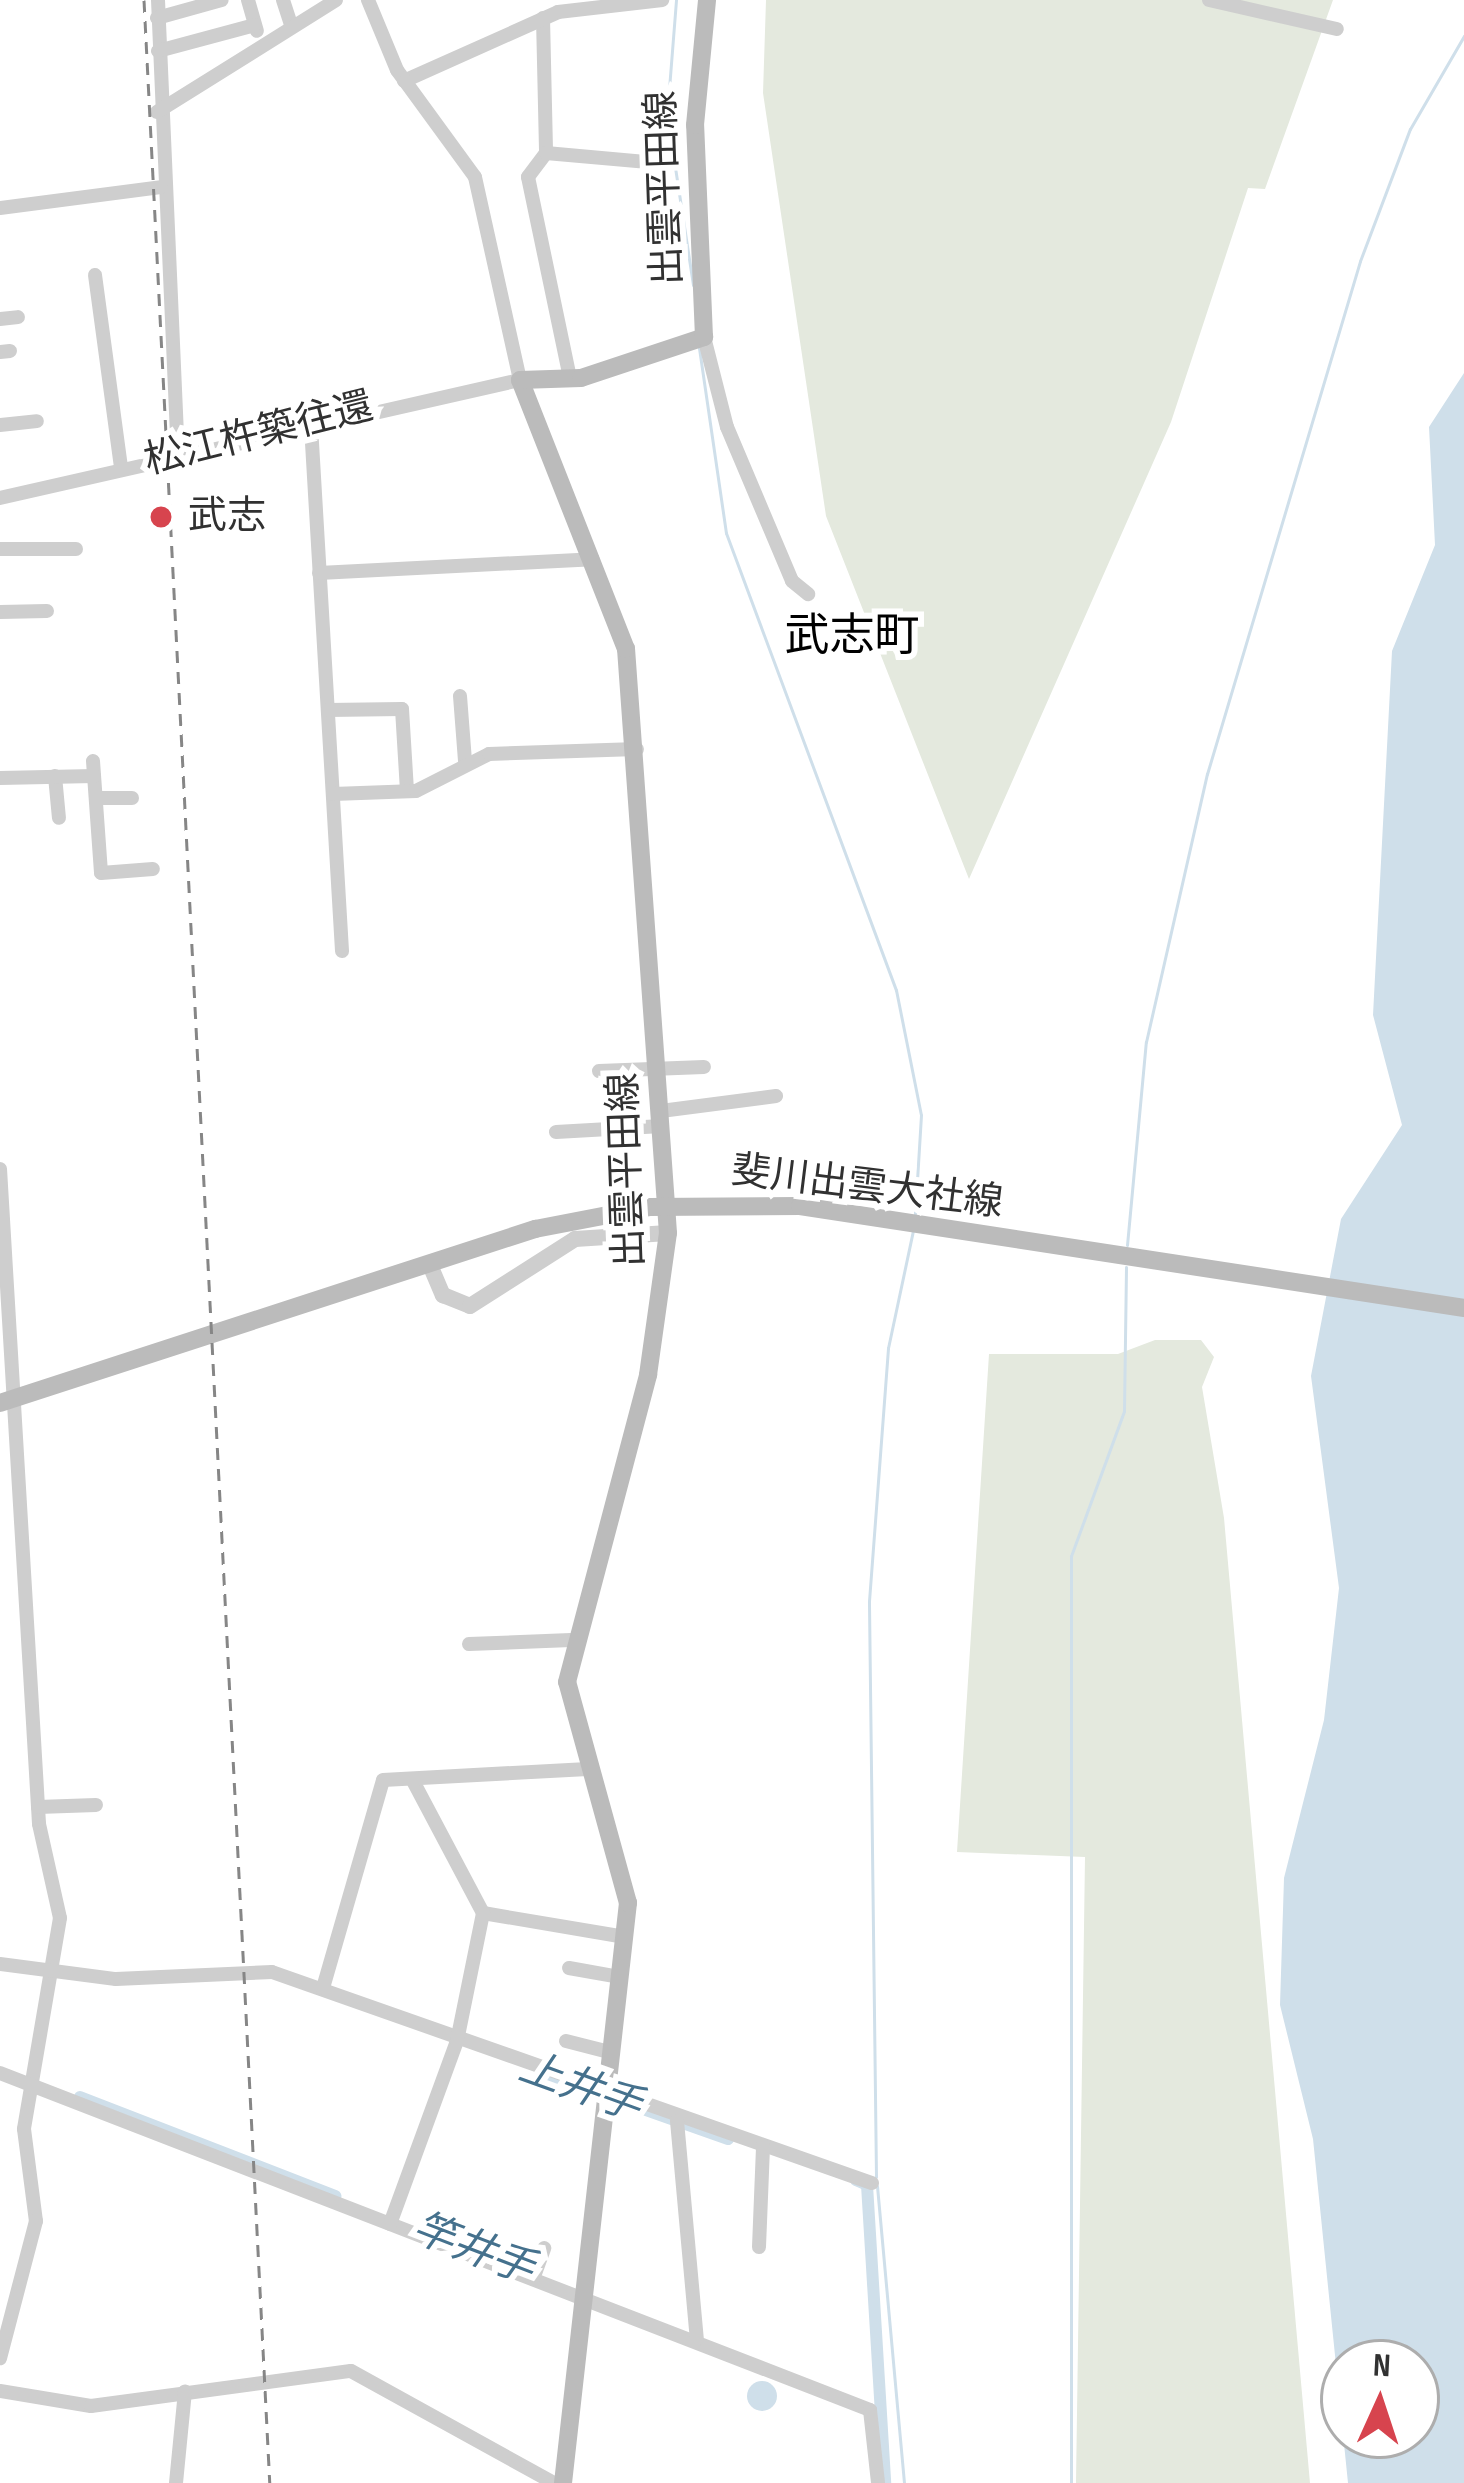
<!DOCTYPE html>
<html>
<head>
<meta charset="utf-8">
<style>
  body { margin:0 }
  #map { position:relative; width:1464px; height:2483px; overflow:hidden; background:#fff; font-family:"Sofia Sans Condensed","Noto Sans JP",sans-serif }
  div>[style] { position:absolute }
  [style*='--x'] { left:calc(var(--x)*1px); top:calc(var(--y)*1px); width:calc(var(--w)*1px); rotate:calc(var(--a)*1deg) }
  .green>* { inset:0; background:#e4e9de }
  .water>* { inset:0; background:#cfdfea }
  .round { border-radius:50% }
  .stream>* { height:3px; margin:-1.5px; padding:0 1.5px; transform-origin:1.5px; border-radius:1.5px; background:#cfdfea }
  .canal>* { height:12px; margin:-6px; padding:0 6px; transform-origin:6px; border-radius:6px; background:#cfdfea }
  .minor>* { height:14px; margin:-7px; padding:0 7px; transform-origin:7px; border-radius:7px; background:#cecece }
  .tertiary>* { height:16px; margin:-8px; padding:0 8px; transform-origin:8px; border-radius:8px; background:#cecece }
  .secondary>* { height:18px; margin:-9px; padding:0 9px; transform-origin:9px; border-radius:9px; background:#bbb }
  .rail>* { height:3px; margin-top:-1.5px; transform-origin:0; background:repeating-linear-gradient(90deg,#868686 0 12px,transparent 0 21px) }
  .secondary-bridge>* { height:18px; margin:-9px; padding:0 9px; transform-origin:9px; border-radius:9px; background:#bbb }
  .dots>* { width:33px; height:33px; translate:-50% -50%; box-sizing:border-box; border:6px solid #fff; border-radius:50% }
  span { translate:-50% -50%; white-space:nowrap; text-align:center; line-height:1.15; -webkit-text-stroke:12px #fff; paint-order:stroke }
  .street-label { font-size:39px; color:#313131 }
  .poi-label { font-size:39px; color:#313131 }
  .left { translate:0 -50%; text-align:left }
  .water-label { font-size:42px; color:#45718d; font-style:italic }
  .quarter-label { font-size:45px; color:#000 }
  .north { position:absolute; left:1320px; top:2339px; width:120px; height:120px; box-sizing:border-box; background:#fff; border:3px solid #adadad; border-radius:50%; rotate:3deg; font-size:33px; font-weight:700; line-height:48px; text-align:center; color:#313131 }
  .north::after { content:''; display:block; margin:auto; width:42px; height:54px; background:#d7444e; clip-path:polygon(50% 0,100% 100%,50% 72%,0 100%) }
</style>
</head>
<body>
<div id="map">
  <div class="green">
    <i style="clip-path:polygon(766px 0,1333px 0,1265px 189px,1248px 188px,1171px 422px,969px 879px,826px 516px,763px 93px)"></i>
    <i style="clip-path:polygon(1155px 1340px,1201px 1340px,1214px 1357px,1202px 1387px,1224px 1518px,1310px 2483px,1076px 2483px,1085px 1857px,957px 1852px,989px 1354px,1118px 1354px)"></i>
  </div>
  <div class="water">
    <i style="clip-path:polygon(evenodd,1464px 373px,1464px 2483px,1348px 2483px,1313px 2139px,1280px 2005px,1284px 1878px,1324px 1720px,1339px 1588px,1311px 1376px,1341px 1219px,1402px 1125px,1373px 1015px,1392px 651px,1435px 545px,1429px 427px,1464px 373px,1344px 2363px,1416px 2363px,1416px 2435px,1344px 2435px,1344px 2363px)"></i>
    <i class="round" style="left:747px;top:2381px;width:30px;height:30px"></i>
  </div>
  <div class="stream">
    <i style="--x:676;--y:0;--w:115;--a:94.5"></i>
    <i style="--x:667;--y:115;--w:172;--a:81.3"></i>
    <i style="--x:699;--y:348;--w:187;--a:81.7"></i>
    <i style="--x:726;--y:533;--w:488;--a:69.6"></i>
    <i style="--x:896;--y:990;--w:127;--a:78.7"></i>
    <i style="--x:921;--y:1115;--w:99;--a:93.5"></i>
    <i style="--x:1127;--y:1245;--w:204;--a:-84.7"></i>
    <i style="--x:1146;--y:1042;--w:275;--a:-77.2"></i>
    <i style="--x:1207;--y:774;--w:535;--a:-73.39"></i>
    <i style="--x:1360;--y:261;--w:141;--a:-69.3"></i>
    <i style="--x:1410;--y:129;--w:108;--a:-59.9"></i>
    <i style="--x:876;--y:2177;--w:576;--a:-90.7"></i>
    <i style="--x:869;--y:1601;--w:254;--a:-85.7"></i>
    <i style="--x:888;--y:1348;--w:121;--a:-78"></i>
    <i style="--x:877;--y:2186;--w:298;--a:84.8"></i>
    <i style="--x:1071;--y:2483;--w:927;--a:-90"></i>
    <i style="--x:1071;--y:1556;--w:154;--a:-69.9"></i>
    <i style="--x:1124;--y:1411;--w:144;--a:-89.2"></i>
  </div>
  <div class="canal">
    <i style="--x:550;--y:2076;--w:189;--a:19.5"></i>
    <i style="--x:80;--y:2097;--w:274;--a:21.2"></i>
    <i style="--x:856;--y:2180;--w:12;--a:24"></i>
    <i style="--x:867;--y:2185;--w:299;--a:86.5"></i>
  </div>
  <div class="minor">
    <i style="--x:158;--y:0;--w:457;--a:87.5"></i>
    <i style="--x:248;--y:0;--w:32;--a:74"></i>
    <i style="--x:283;--y:0;--w:26;--a:72"></i>
    <i style="--x:1209;--y:0;--w:131;--a:12.8"></i>
    <i style="--x:157;--y:18;--w:67;--a:-15.5"></i>
    <i style="--x:543;--y:18;--w:135;--a:88.7"></i>
    <i style="--x:546;--y:153;--w:30;--a:127"></i>
    <i style="--x:528;--y:177;--w:205;--a:78.2"></i>
    <i style="--x:158;--y:51;--w:100;--a:-15"></i>
    <i style="--x:404;--y:81;--w:169;--a:-24.1"></i>
    <i style="--x:558;--y:12;--w:105;--a:-6.6"></i>
    <i style="--x:157;--y:112;--w:211;--a:-32"></i>
    <i style="--x:546;--y:153;--w:111;--a:5.1"></i>
    <i style="--x:0;--y:208;--w:162;--a:-7.4"></i>
    <i style="--x:95;--y:275;--w:195;--a:82.3"></i>
    <i style="--x:0;--y:319;--w:18;--a:-6"></i>
    <i style="--x:704;--y:337;--w:93;--a:75.7"></i>
    <i style="--x:727;--y:427;--w:167;--a:67.1"></i>
    <i style="--x:792;--y:581;--w:21;--a:39"></i>
    <i style="--x:0;--y:352;--w:10;--a:-6"></i>
    <i style="--x:0;--y:425;--w:37;--a:-6"></i>
    <i style="--x:311;--y:426;--w:526;--a:86.62"></i>
    <i style="--x:0;--y:498;--w:533;--a:-12.79"></i>
    <i style="--x:520;--y:380;--w:208;--a:-102.5"></i>
    <i style="--x:475;--y:177;--w:132;--a:-126.1"></i>
    <i style="--x:397;--y:70;--w:76;--a:-112.5"></i>
    <i style="--x:0;--y:549;--w:76;--a:0"></i>
    <i style="--x:319;--y:573;--w:274;--a:-2.9"></i>
    <i style="--x:0;--y:612;--w:47;--a:-1.2"></i>
    <i style="--x:460;--y:696;--w:65;--a:85.6"></i>
    <i style="--x:328;--y:710;--w:74;--a:-0.8"></i>
    <i style="--x:402;--y:709;--w:82;--a:86.5"></i>
    <i style="--x:93;--y:761;--w:112;--a:85.9"></i>
    <i style="--x:101;--y:873;--w:52;--a:-4.4"></i>
    <i style="--x:55;--y:776;--w:42;--a:84.6"></i>
    <i style="--x:0;--y:778;--w:94;--a:-1.2"></i>
    <i style="--x:333;--y:794;--w:83;--a:-2.1"></i>
    <i style="--x:416;--y:791;--w:82;--a:-26.9"></i>
    <i style="--x:489;--y:754;--w:148;--a:-1.9"></i>
    <i style="--x:96;--y:798;--w:36;--a:0"></i>
    <i style="--x:599;--y:1071;--w:105;--a:-2.2"></i>
    <i style="--x:661;--y:1111;--w:116;--a:-7.4"></i>
    <i style="--x:556;--y:1132;--w:106;--a:-3.2"></i>
    <i style="--x:0;--y:1169;--w:656;--a:86.59"></i>
    <i style="--x:39;--y:1824;--w:96;--a:77.4"></i>
    <i style="--x:60;--y:1918;--w:214;--a:99.7"></i>
    <i style="--x:24;--y:2129;--w:93;--a:82.6"></i>
    <i style="--x:36;--y:2221;--w:142;--a:104.7"></i>
    <i style="--x:469;--y:1644;--w:102;--a:-2.2"></i>
    <i style="--x:412;--y:1779;--w:152;--a:62.1"></i>
    <i style="--x:483;--y:1913;--w:144;--a:9.6"></i>
    <i style="--x:38;--y:1807;--w:58;--a:-2"></i>
    <i style="--x:0;--y:1964;--w:117;--a:7.4"></i>
    <i style="--x:116;--y:1979;--w:156;--a:-2.6"></i>
    <i style="--x:272;--y:1972;--w:636;--a:19.38"></i>
    <i style="--x:569;--y:1968;--w:52;--a:10"></i>
    <i style="--x:323;--y:1988;--w:216;--a:-73.9"></i>
    <i style="--x:383;--y:1780;--w:205;--a:-3.1"></i>
    <i style="--x:566;--y:2041;--w:44;--a:14.3"></i>
    <i style="--x:0;--y:2073;--w:933;--a:21.17"></i>
    <i style="--x:870;--y:2410;--w:73;--a:83.7"></i>
    <i style="--x:677;--y:2121;--w:219;--a:84.8"></i>
    <i style="--x:390;--y:2224;--w:195;--a:-69.9"></i>
    <i style="--x:457;--y:2041;--w:131;--a:-78.5"></i>
    <i style="--x:759;--y:2247;--w:101;--a:-87.7"></i>
    <i style="--x:533;--y:2279;--w:33;--a:-70"></i>
    <i style="--x:0;--y:2391;--w:92;--a:9.4"></i>
    <i style="--x:91;--y:2406;--w:262;--a:-7.7"></i>
    <i style="--x:351;--y:2371;--w:232;--a:28.9"></i>
    <i style="--x:176;--y:2483;--w:92;--a:-84.4"></i>
  </div>
  <div class="tertiary">
    <i style="--x:430;--y:1265;--w:33;--a:67"></i>
    <i style="--x:443;--y:1295;--w:29;--a:22"></i>
    <i style="--x:470;--y:1306;--w:125;--a:-32.5"></i>
    <i style="--x:575;--y:1239;--w:93;--a:-3.7"></i>
  </div>
  <div class="secondary">
    <i style="--x:0;--y:1403;--w:563;--a:-18.02"></i>
    <i style="--x:535;--y:1229;--w:116;--a:-10.9"></i>
    <i style="--x:563;--y:2483;--w:584;--a:-83.61"></i>
    <i style="--x:628;--y:1903;--w:229;--a:-105.4"></i>
    <i style="--x:567;--y:1682;--w:318;--a:-75.2"></i>
    <i style="--x:648;--y:1375;--w:143;--a:-82"></i>
    <i style="--x:668;--y:1233;--w:586;--a:-94.11"></i>
    <i style="--x:626;--y:649;--w:289;--a:-111.5"></i>
    <i style="--x:520;--y:380;--w:61;--a:-1.9"></i>
    <i style="--x:581;--y:378;--w:130;--a:-18.4"></i>
    <i style="--x:704;--y:337;--w:212;--a:-92.4"></i>
    <i style="--x:695;--y:125;--w:126;--a:-84.5"></i>
  </div>
  <div class="rail">
    <i style="--x:144;--y:0;--w:2486;--a:87.1"></i>
  </div>
  <div class="secondary-bridge">
    <i style="--x:649;--y:1207;--w:151;--a:-0.4"></i>
    <i style="--x:800;--y:1206;--w:672;--a:8.73"></i>
  </div>
  <div class="dots">
    <i style="left:161px;top:517px;background:#d7444e"></i>
  </div>
  <div class="street-label">
    <span style="left:666px;top:188px;rotate:-92deg">出雲平田線</span>
    <span style="left:259px;top:435px;rotate:-14deg">松江杵築往還</span>
    <span style="left:628px;top:1170px;rotate:-92deg">出雲平田線</span>
    <span style="left:867px;top:1188px;rotate:7deg">斐川出雲大社線</span>
  </div>
  <div class="poi-label">
    <span class="left" style="left:188px;top:517px">武志</span>
  </div>
  <div class="water-label">
    <span style="left:580px;top:2088px;rotate:20deg">上井手</span>
    <span style="left:473px;top:2250px;rotate:21deg">竿井手</span>
  </div>
  <div class="quarter-label">
    <span style="left:852px;top:637px">武志町</span>
  </div>
  <div class="north">N</div>
</div>
</body>
</html>
